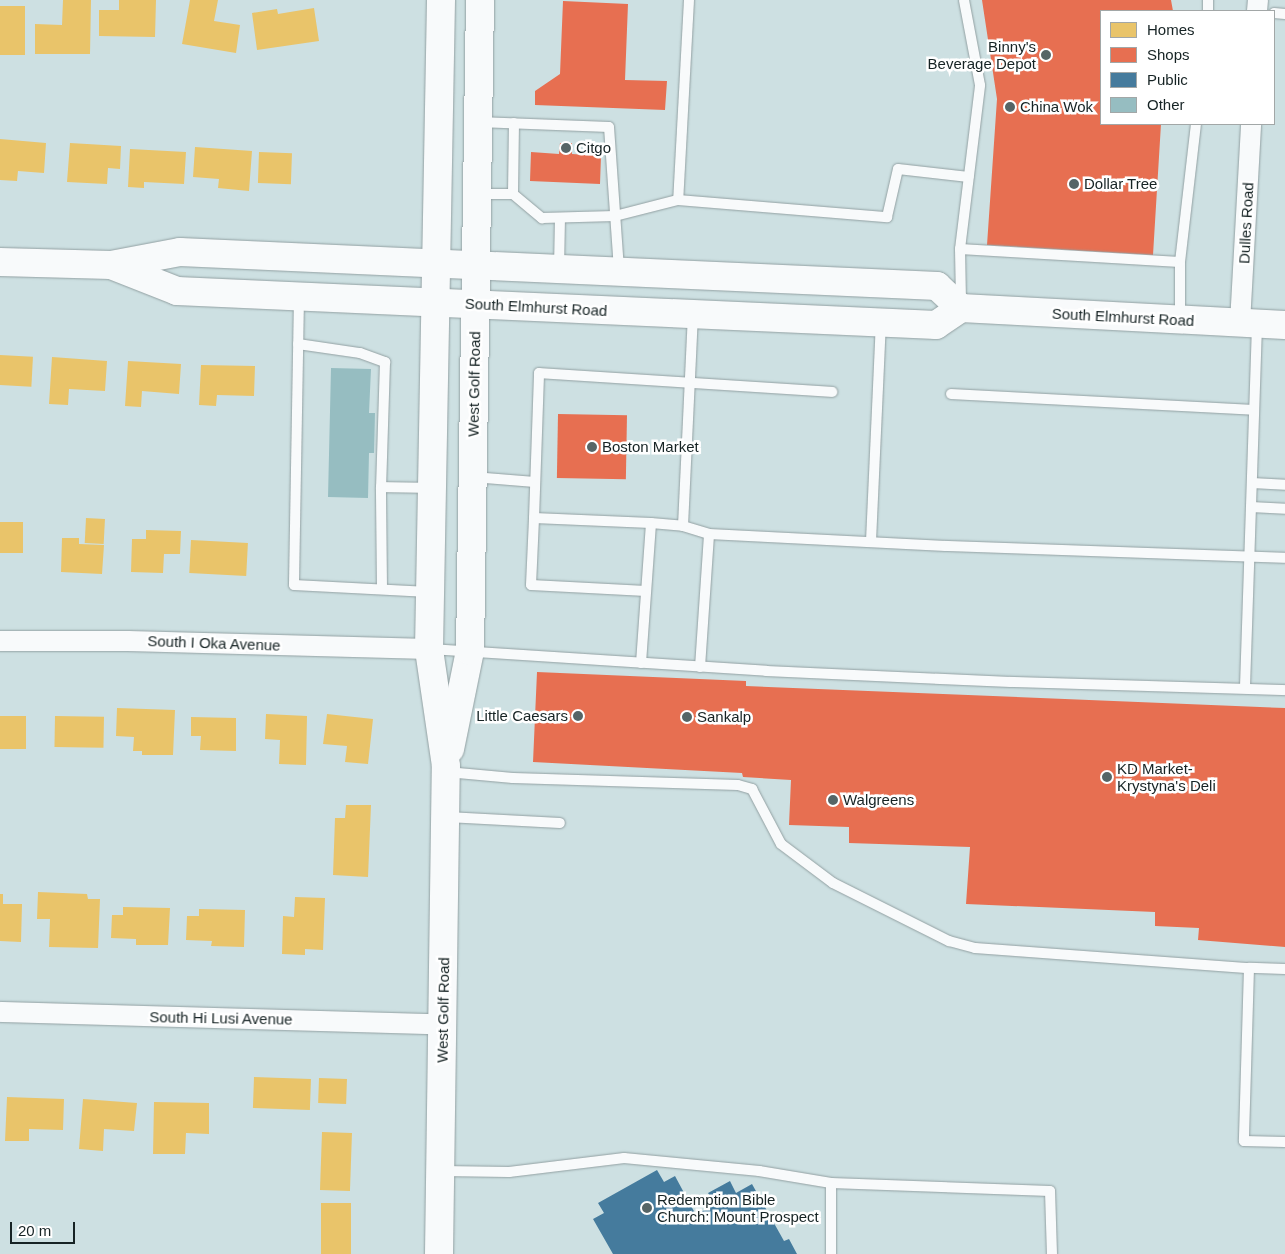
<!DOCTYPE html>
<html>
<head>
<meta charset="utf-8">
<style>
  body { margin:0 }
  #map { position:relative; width:1285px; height:1254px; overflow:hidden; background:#cde0e2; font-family:Helvetica,sans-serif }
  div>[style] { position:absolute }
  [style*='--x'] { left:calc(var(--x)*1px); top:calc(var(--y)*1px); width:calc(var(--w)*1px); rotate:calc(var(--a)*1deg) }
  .homes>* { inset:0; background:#e9c46a; transform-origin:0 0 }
  .shops>* { inset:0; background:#e76f51; transform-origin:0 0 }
  .public>* { inset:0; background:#457b9d }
  .building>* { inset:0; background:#96bdc1 }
  .roads { filter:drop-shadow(0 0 1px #92a0a2) drop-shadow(0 0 1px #92a0a2) }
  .lane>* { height:10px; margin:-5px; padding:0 5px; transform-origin:5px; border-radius:5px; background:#f8fafb }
  .street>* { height:20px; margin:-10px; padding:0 10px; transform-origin:10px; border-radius:10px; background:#f8fafb }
  .primary>* { height:28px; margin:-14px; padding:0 14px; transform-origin:14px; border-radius:14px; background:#f8fafb }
  .dots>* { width:14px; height:14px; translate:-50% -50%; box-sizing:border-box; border:2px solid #fff; border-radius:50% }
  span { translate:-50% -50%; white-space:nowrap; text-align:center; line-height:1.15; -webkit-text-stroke:5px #fff; paint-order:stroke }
  .poi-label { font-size:15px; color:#162324 }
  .right { translate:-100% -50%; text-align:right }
  .left { translate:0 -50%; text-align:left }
  .street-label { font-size:15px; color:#162324 }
  .legend { position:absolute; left:1100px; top:10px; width:175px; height:115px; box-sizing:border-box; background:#fff; border:1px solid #a2a7a7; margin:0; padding:6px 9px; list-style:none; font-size:15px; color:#162324 }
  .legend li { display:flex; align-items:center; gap:10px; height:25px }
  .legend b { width:25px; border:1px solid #a2a7a7 }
  .scale { position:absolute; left:10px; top:1222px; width:65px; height:22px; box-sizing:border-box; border:2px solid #162324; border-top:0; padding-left:6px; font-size:15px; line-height:18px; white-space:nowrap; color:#162324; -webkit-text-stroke:4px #fff; paint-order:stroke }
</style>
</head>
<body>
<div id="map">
  <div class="homes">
    <i style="clip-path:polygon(63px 0,91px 0,90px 54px,35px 54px,35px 24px,62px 25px)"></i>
    <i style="clip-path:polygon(119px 0,156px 0,155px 37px,99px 36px,99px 10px,119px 10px)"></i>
    <i style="clip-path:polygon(190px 0,218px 0,214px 21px,240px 25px,236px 53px,182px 44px)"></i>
    <i style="left:0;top:6px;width:25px;height:49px"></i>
    <i style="clip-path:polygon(314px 8px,319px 41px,257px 50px,252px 13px,277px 9px,278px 14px)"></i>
    <i style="clip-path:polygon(0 139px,46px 143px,44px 173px,18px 171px,17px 181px,0 180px)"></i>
    <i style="clip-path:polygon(70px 143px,121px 146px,120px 169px,108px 168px,107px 184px,67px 182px)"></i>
    <i style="clip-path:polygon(195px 147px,252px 151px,249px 191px,218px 188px,219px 179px,193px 177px)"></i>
    <i style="clip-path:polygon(130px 149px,186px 152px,184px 184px,144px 182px,144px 188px,128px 187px)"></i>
    <i style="left:259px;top:152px;width:33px;height:31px;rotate:2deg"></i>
    <i style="left:0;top:355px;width:33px;height:30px;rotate:3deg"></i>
    <i style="clip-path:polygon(52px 357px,107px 361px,105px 391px,69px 389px,68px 405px,49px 404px)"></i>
    <i style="clip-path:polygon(128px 361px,181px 364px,179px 394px,142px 391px,141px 407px,125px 406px)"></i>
    <i style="clip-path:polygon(201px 365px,255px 366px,254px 396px,217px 395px,216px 406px,199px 405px)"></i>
    <i style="left:86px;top:518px;width:19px;height:25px;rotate:3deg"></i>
    <i style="left:0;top:522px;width:23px;height:31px"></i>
    <i style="clip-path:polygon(146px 530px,181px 531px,180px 554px,164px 554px,163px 573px,131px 572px,132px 539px,146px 539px)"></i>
    <i style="clip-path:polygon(62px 538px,79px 538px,79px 544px,104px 545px,102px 574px,61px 572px)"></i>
    <i style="left:191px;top:540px;width:57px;height:33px;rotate:3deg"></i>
    <i style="clip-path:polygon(117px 708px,175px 710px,173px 755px,142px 755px,142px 751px,133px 751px,134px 737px,116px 736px)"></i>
    <i style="clip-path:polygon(266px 714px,307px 716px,306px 765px,279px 764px,280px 740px,265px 739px)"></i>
    <i style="clip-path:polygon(327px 714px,373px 719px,368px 764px,345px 762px,347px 746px,323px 744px)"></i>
    <i style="left:0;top:716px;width:26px;height:33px"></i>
    <i style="left:55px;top:716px;width:49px;height:31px;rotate:1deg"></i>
    <i style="clip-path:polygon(191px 717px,236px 718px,236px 751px,200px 750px,201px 736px,191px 736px)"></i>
    <i style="clip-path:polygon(346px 805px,371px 805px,368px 877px,333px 875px,335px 818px,345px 818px)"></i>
    <i style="clip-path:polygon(38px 892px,87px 894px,88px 899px,100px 899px,98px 948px,49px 947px,50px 919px,37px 919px)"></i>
    <i style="clip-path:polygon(0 894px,3px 894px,3px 904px,22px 904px,21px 942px,0 941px)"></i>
    <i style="clip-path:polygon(295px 897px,325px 898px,323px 950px,305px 949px,305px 955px,282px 954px,283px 916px,294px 917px)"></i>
    <i style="clip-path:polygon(123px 907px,170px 908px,168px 945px,136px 945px,136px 939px,111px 938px,112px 915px,123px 915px)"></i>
    <i style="clip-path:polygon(199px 909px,245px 910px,244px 947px,211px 946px,212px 941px,186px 940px,187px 916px,199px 916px)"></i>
    <i style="left:254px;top:1077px;width:57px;height:31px;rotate:2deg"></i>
    <i style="left:319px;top:1078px;width:28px;height:25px;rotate:2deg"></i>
    <i style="clip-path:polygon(7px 1097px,64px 1099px,63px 1130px,29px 1129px,29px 1141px,5px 1141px)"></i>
    <i style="clip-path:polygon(83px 1099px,137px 1103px,134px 1131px,104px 1129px,103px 1151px,79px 1149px)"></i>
    <i style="clip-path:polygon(154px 1102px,209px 1103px,209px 1134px,186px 1133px,185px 1154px,153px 1154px)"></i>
    <i style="left:322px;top:1132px;width:30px;height:58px;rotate:2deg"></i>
    <i style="left:321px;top:1203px;width:30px;height:51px"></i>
  </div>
  <div class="shops">
    <i style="clip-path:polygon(982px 0,1171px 0,1173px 11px,1101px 11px,1101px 124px,1161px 124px,1153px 255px,987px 245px,997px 99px)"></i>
    <i style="clip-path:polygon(563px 1px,628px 4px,625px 80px,667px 81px,665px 110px,535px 105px,535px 91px,560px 74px)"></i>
    <i style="clip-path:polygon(560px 143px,572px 143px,572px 154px,601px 156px,600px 184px,530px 181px,531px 152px,559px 154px)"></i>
    <i style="left:558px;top:414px;width:69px;height:64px;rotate:1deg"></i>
    <i style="clip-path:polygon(537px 672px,746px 681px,746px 686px,1285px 708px,1285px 947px,1198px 940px,1199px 928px,1155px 926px,1155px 912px,966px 904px,970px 847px,849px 843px,849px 827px,789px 825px,791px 780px,743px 777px,742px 773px,533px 762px)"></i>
  </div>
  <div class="public">
    <i style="clip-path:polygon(657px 1170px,664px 1182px,675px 1176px,696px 1215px,715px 1204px,708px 1193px,730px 1181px,736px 1193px,752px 1184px,784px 1241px,789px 1239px,797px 1254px,613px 1254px,593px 1219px,604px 1213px,598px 1203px)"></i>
  </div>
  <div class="building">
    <i style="clip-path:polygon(331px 368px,371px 369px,369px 413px,375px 413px,374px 453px,369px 453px,368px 498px,328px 497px)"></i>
  </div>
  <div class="roads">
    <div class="lane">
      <i style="--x:689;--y:0;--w:200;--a:93.1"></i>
      <i style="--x:678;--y:200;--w:210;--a:4.7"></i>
      <i style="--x:887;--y:217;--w:49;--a:-77.1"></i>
      <i style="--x:898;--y:169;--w:71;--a:6.4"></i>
      <i style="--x:1208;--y:0;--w:11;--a:90"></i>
      <i style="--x:1274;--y:13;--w:11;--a:5"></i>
      <i style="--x:478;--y:122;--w:131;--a:2.2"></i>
      <i style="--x:609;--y:127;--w:144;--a:86"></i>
      <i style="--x:478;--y:194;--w:35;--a:0"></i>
      <i style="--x:513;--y:194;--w:71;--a:-89.2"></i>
      <i style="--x:513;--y:194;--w:38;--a:40"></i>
      <i style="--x:542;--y:218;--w:73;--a:-1.6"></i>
      <i style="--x:615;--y:216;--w:65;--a:-14.3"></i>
      <i style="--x:960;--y:249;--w:220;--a:3.4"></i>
      <i style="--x:559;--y:269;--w:51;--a:-88.9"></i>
      <i style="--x:299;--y:297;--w:288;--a:91"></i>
      <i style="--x:294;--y:585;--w:135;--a:3"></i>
      <i style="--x:961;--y:301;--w:52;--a:-91.1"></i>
      <i style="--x:960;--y:249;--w:165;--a:-83"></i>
      <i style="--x:980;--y:85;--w:86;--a:-100.7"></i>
      <i style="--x:1180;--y:319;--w:57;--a:-90"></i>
      <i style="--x:1180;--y:262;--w:139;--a:-83.4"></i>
      <i style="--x:298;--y:344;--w:63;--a:8.3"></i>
      <i style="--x:360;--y:353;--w:27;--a:20"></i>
      <i style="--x:385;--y:362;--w:125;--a:91.8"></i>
      <i style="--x:951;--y:394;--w:303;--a:3"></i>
      <i style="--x:473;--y:477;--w:62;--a:4.6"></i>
      <i style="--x:1252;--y:483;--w:33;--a:3"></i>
      <i style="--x:1251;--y:507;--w:34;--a:3"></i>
      <i style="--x:534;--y:518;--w:145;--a:-88"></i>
      <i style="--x:539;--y:373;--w:294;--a:3.7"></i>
      <i style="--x:683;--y:526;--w:211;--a:-87.3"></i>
      <i style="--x:871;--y:541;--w:218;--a:-87.4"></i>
      <i style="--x:382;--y:589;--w:102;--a:-90.6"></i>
      <i style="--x:381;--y:487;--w:50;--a:1.1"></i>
      <i style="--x:646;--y:591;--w:115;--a:-177"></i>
      <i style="--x:531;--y:585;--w:67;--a:-87.4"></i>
      <i style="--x:534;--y:518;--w:117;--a:2.4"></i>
      <i style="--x:651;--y:523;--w:32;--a:5"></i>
      <i style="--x:683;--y:526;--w:27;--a:17"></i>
      <i style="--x:709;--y:534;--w:237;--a:2.9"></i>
      <i style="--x:946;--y:546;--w:339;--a:2"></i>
      <i style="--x:430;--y:649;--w:337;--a:3.7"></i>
      <i style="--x:766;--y:671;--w:245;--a:2.6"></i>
      <i style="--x:1011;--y:682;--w:274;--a:1.7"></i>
      <i style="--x:641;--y:663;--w:140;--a:-85.9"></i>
      <i style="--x:700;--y:667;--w:133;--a:-86.1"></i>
      <i style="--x:1245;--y:687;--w:363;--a:-88.1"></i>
      <i style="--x:447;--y:772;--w:66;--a:5.2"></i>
      <i style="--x:513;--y:778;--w:225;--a:1.8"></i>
      <i style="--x:738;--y:785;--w:15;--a:16"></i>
      <i style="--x:752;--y:789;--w:62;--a:62.2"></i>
      <i style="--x:781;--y:844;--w:65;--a:36.9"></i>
      <i style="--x:833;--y:883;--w:130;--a:26.6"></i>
      <i style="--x:949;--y:941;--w:27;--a:15"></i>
      <i style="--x:975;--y:948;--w:275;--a:4.2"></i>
      <i style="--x:447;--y:817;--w:113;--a:3"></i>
      <i style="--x:1285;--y:969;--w:36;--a:-178"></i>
      <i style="--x:1249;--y:968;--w:173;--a:91.7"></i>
      <i style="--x:1244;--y:1141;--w:41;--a:1.4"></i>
      <i style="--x:442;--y:1171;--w:67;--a:0.9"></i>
      <i style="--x:509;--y:1172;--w:116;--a:-6.9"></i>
      <i style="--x:624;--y:1158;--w:136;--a:5.5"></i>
      <i style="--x:759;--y:1171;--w:73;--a:9.5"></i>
      <i style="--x:831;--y:1183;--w:219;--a:2.1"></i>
      <i style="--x:1050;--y:1191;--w:63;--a:88.2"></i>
      <i style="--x:831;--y:1183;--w:71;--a:90"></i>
    </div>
    <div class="street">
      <i style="--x:1257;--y:11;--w:11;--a:-85"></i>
      <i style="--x:1240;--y:323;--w:199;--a:-86.8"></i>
      <i style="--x:0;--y:641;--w:128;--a:0"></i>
      <i style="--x:128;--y:641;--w:301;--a:1.5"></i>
      <i style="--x:0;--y:1012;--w:443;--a:1.6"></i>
    </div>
    <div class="primary">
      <i style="--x:0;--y:262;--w:111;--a:1.5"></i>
      <i style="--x:111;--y:265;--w:70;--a:-10.7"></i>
      <i style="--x:180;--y:252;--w:758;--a:2.57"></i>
      <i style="--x:937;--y:286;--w:33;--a:43"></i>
      <i style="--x:111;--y:265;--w:71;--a:21.5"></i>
      <i style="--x:177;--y:291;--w:760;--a:2.56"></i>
      <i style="--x:936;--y:325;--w:30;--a:-34"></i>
      <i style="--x:961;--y:308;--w:324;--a:3"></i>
      <i style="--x:450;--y:749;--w:100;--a:-78.5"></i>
      <i style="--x:470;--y:651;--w:651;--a:-89.12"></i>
      <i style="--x:439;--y:1254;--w:488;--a:-89.2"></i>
      <i style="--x:446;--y:766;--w:118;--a:-98.3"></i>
      <i style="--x:429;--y:649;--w:649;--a:-88.94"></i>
    </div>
  </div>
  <div class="dots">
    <i style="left:1046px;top:55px;background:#566566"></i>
    <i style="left:1010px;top:107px;background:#566566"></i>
    <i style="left:566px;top:148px;background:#566566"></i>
    <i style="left:1074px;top:184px;background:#566566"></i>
    <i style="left:592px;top:447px;background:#566566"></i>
    <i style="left:578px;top:716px;background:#566566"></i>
    <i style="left:687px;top:717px;background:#566566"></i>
    <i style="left:1107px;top:777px;background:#566566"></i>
    <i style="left:833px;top:800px;background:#566566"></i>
    <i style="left:647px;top:1208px;background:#566566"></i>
  </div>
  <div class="poi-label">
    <span class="right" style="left:1036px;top:55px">Binny's<br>Beverage Depot</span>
    <span class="left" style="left:1020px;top:107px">China Wok</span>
    <span class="left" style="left:576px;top:148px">Citgo</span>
    <span class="left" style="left:1084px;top:184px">Dollar Tree</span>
    <span class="left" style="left:602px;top:447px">Boston Market</span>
    <span class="right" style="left:568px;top:716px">Little Caesars</span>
    <span class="left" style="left:697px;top:717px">Sankalp</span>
    <span class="left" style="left:1117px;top:777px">KD Market-<br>Krystyna's Deli</span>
    <span class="left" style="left:843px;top:800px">Walgreens</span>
    <span class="left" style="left:657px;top:1208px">Redemption Bible<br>Church: Mount Prospect</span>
  </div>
  <div class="street-label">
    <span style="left:1246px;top:223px;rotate:-87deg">Dulles Road</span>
    <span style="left:536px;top:307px;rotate:3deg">South Elmhurst Road</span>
    <span style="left:1123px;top:317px;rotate:3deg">South Elmhurst Road</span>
    <span style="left:474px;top:384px;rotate:-89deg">West Golf Road</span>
    <span style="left:214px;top:643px;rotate:2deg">South I Oka Avenue</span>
    <span style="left:443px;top:1010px;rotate:-89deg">West Golf Road</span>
    <span style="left:221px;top:1018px;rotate:1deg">South Hi Lusi Avenue</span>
  </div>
  <ul class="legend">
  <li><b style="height:14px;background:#e9c46a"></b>Homes</li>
  <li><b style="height:14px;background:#e76f51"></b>Shops</li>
  <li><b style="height:14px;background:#457b9d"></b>Public</li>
  <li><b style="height:14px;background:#96bdc1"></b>Other</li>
  </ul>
  <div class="scale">20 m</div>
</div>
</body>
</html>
